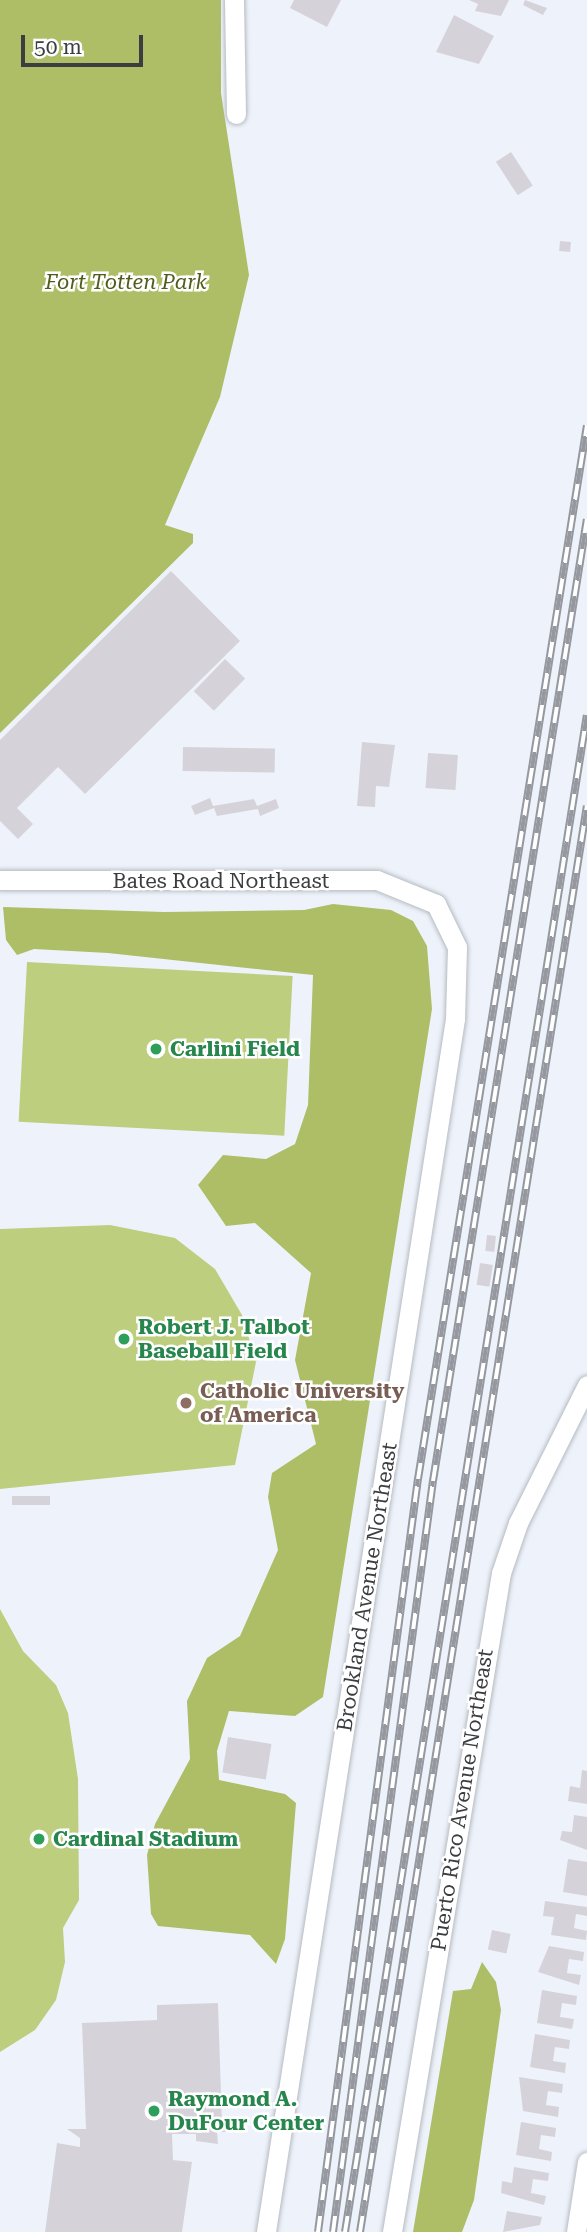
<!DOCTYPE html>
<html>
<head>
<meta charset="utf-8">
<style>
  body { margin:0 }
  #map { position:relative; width:587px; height:2232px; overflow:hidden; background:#eef3fb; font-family:"Roboto Serif",serif }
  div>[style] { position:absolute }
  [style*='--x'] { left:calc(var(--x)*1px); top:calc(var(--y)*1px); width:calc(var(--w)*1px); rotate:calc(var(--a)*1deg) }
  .green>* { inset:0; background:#bdce7e; transform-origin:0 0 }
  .forest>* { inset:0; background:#adbe67 }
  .building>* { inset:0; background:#d6d2da; transform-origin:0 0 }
  .roads { filter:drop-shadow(0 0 2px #b6bac1) drop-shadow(0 0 2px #b6bac1) }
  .street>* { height:19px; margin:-9.5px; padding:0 9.5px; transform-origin:9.5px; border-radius:9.5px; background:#fff }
  .rail>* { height:8px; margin-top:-4px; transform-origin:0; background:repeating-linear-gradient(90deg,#fff 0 16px,#95989e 0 32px); box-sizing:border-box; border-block:2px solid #95989e }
  .dots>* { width:19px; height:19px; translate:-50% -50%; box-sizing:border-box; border:4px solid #fff; border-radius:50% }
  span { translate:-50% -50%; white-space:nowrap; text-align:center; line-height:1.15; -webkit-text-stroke:5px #fff; paint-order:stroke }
  .park-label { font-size:21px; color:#505b1d; font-style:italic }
  .street-label { font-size:21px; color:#3b3d40 }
  .leisure-label { font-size:21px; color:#27864d; font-weight:700 }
  .left { translate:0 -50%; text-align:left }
  .education-label { font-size:21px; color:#785e54; font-weight:700 }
  .scale { position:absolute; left:21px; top:35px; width:122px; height:32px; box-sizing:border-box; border:4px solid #3b3d40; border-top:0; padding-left:9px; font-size:21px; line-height:24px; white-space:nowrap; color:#3b3d40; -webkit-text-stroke:5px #fff; paint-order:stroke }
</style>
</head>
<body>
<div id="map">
  <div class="green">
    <i style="left:27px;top:962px;width:266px;height:160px;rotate:3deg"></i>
    <i style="clip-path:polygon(110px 1225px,175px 1238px,215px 1269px,242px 1315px,256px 1362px,235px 1465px,0 1489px,0 1229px)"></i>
    <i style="clip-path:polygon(0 1609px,23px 1651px,56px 1685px,68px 1713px,78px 1779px,79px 1900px,63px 1928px,65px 1962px,56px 2000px,35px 2030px,0 2052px)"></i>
  </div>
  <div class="forest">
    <i style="clip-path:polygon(0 0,221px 0,221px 93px,249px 275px,220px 397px,165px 525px,193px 534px,193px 543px,0 733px)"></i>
    <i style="clip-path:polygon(333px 904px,391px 910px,413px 921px,427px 946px,432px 1009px,323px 1697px,295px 1716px,229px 1711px,217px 1751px,219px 1780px,285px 1794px,296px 1803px,285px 1939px,276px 1964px,250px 1935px,158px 1926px,151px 1914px,147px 1855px,155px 1824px,190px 1759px,187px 1701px,207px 1658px,240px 1636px,278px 1550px,268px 1497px,272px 1473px,316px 1444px,295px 1360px,311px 1273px,255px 1223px,226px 1226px,198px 1185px,223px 1155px,266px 1159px,295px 1144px,308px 1105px,313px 975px,108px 953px,34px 949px,17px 955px,6px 940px,3px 907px,164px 912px,304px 910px)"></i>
    <i style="clip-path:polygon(482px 1962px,496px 1982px,501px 2010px,474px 2200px,462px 2232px,413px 2232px,453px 1991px,471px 1989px)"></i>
  </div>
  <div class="building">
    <i style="clip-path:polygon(294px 0,341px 0,327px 27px,290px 8px)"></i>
    <i style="clip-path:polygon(469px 0,509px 0,501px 16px,475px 11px,478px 4px)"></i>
    <i style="clip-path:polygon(525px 0,547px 8px,543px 15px,523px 5px)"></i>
    <i style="clip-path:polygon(454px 15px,494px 36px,479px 64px,436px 52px)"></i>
    <i style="left:511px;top:152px;width:40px;height:18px;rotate:57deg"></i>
    <i style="left:560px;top:241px;width:11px;height:10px;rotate:5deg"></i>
    <i style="clip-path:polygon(171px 571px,240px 641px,85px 794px,58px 767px,17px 808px,33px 824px,18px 839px,0 821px,0 740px)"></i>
    <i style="left:225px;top:659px;width:28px;height:45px;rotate:44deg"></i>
    <i style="clip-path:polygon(362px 742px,395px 745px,389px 787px,376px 786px,375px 807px,357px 806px)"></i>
    <i style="left:183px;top:747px;width:92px;height:24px;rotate:1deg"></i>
    <i style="left:428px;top:753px;width:30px;height:35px;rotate:4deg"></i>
    <i style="clip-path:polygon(210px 798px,213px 806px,254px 799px,257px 806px,276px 799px,279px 808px,260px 816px,258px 809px,217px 816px,214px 808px,195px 815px,191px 806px)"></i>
    <i style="left:487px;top:1235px;width:9px;height:16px;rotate:6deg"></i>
    <i style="left:480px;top:1263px;width:13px;height:22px;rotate:9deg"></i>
    <i style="left:50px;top:1496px;width:9px;height:38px;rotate:90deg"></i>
    <i style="left:228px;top:1737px;width:44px;height:36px;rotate:9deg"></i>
    <i style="clip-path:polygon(582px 1770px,587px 1771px,587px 1804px,568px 1801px,570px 1786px,580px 1788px)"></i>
    <i style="clip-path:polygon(574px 1815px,587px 1817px,587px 1850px,560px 1840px,562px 1831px,572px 1832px)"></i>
    <i style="clip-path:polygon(568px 1859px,587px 1862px,587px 1896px,563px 1892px)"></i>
    <i style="clip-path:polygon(545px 1901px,587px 1907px,587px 1916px,576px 1914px,574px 1928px,587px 1931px,586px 1940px,551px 1935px,554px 1917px,543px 1916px)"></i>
    <i style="left:492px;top:1930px;width:19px;height:20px;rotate:12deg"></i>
    <i style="clip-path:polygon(549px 1946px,584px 1952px,583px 1961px,569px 1959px,567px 1973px,581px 1975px,579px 1985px,538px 1972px)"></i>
    <i style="clip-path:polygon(542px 1990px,577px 1996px,576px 2005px,562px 2003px,560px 2017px,574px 2019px,572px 2029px,537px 2023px)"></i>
    <i style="clip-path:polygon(218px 2003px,222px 2124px,234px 2123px,234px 2132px,217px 2132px,218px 2144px,196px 2141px,196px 2134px,172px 2134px,173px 2160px,192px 2162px,182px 2232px,45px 2232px,57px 2143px,80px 2147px,80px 2138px,67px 2129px,86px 2129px,82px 2023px,157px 2020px,157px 2005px)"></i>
    <i style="clip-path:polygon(535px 2034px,570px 2040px,569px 2049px,555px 2047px,553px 2061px,566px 2063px,565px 2073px,530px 2067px)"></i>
    <i style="clip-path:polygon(519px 2077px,563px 2084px,562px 2093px,548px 2091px,546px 2105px,559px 2107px,558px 2117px,523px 2111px)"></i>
    <i style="clip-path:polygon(521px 2122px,556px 2128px,555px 2137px,541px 2135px,539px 2149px,552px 2152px,551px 2161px,516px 2155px)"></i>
    <i style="clip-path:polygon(514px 2167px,549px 2173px,548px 2181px,533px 2179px,531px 2193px,546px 2196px,544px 2205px,501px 2193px,502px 2181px,512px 2183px)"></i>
    <i style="clip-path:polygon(507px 2211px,542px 2217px,540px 2225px,503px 2232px)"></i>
  </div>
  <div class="roads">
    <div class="street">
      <i style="--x:234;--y:0;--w:114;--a:89"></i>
      <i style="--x:0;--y:880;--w:377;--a:0"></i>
      <i style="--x:377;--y:880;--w:64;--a:22.1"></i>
      <i style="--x:436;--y:904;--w:48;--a:64"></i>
      <i style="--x:457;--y:947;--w:72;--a:91.6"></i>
      <i style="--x:455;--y:1019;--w:1228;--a:98.86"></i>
      <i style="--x:392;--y:2232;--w:668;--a:-80.61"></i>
      <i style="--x:501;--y:1573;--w:53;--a:-71.2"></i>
      <i style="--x:518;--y:1523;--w:154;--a:-63.4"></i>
      <i style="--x:576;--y:2232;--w:71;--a:-81.1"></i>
    </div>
  </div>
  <div class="rail">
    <i style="--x:318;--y:2232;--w:760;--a:-82.44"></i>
    <i style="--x:418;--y:1479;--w:1067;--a:-80.89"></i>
    <i style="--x:333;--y:2232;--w:758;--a:-82.42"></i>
    <i style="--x:433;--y:1481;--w:974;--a:-80.91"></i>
    <i style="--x:345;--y:2232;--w:1536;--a:-80.94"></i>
    <i style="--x:360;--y:2232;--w:1444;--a:-80.96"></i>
  </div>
  <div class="dots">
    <i style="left:156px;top:1049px;background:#2e9e5b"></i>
    <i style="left:124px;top:1339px;background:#2e9e5b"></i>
    <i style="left:186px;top:1403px;background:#8d6e63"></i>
    <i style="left:39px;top:1839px;background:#2e9e5b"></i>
    <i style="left:154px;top:2111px;background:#2e9e5b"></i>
  </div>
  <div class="park-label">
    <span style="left:126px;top:282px">Fort Totten Park</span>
  </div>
  <div class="street-label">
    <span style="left:221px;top:881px">Bates Road Northeast</span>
    <span style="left:367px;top:1587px;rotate:-81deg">Brookland Avenue Northeast</span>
    <span style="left:462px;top:1800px;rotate:-81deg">Puerto Rico Avenue Northeast</span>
  </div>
  <div class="leisure-label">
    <span class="left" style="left:170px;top:1049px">Carlini Field</span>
    <span class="left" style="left:138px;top:1339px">Robert J. Talbot<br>Baseball Field</span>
    <span class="left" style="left:53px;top:1839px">Cardinal Stadium</span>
    <span class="left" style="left:168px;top:2111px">Raymond A.<br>DuFour Center</span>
  </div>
  <div class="education-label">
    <span class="left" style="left:200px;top:1403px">Catholic University<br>of America</span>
  </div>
  <div class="scale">50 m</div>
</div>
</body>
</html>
